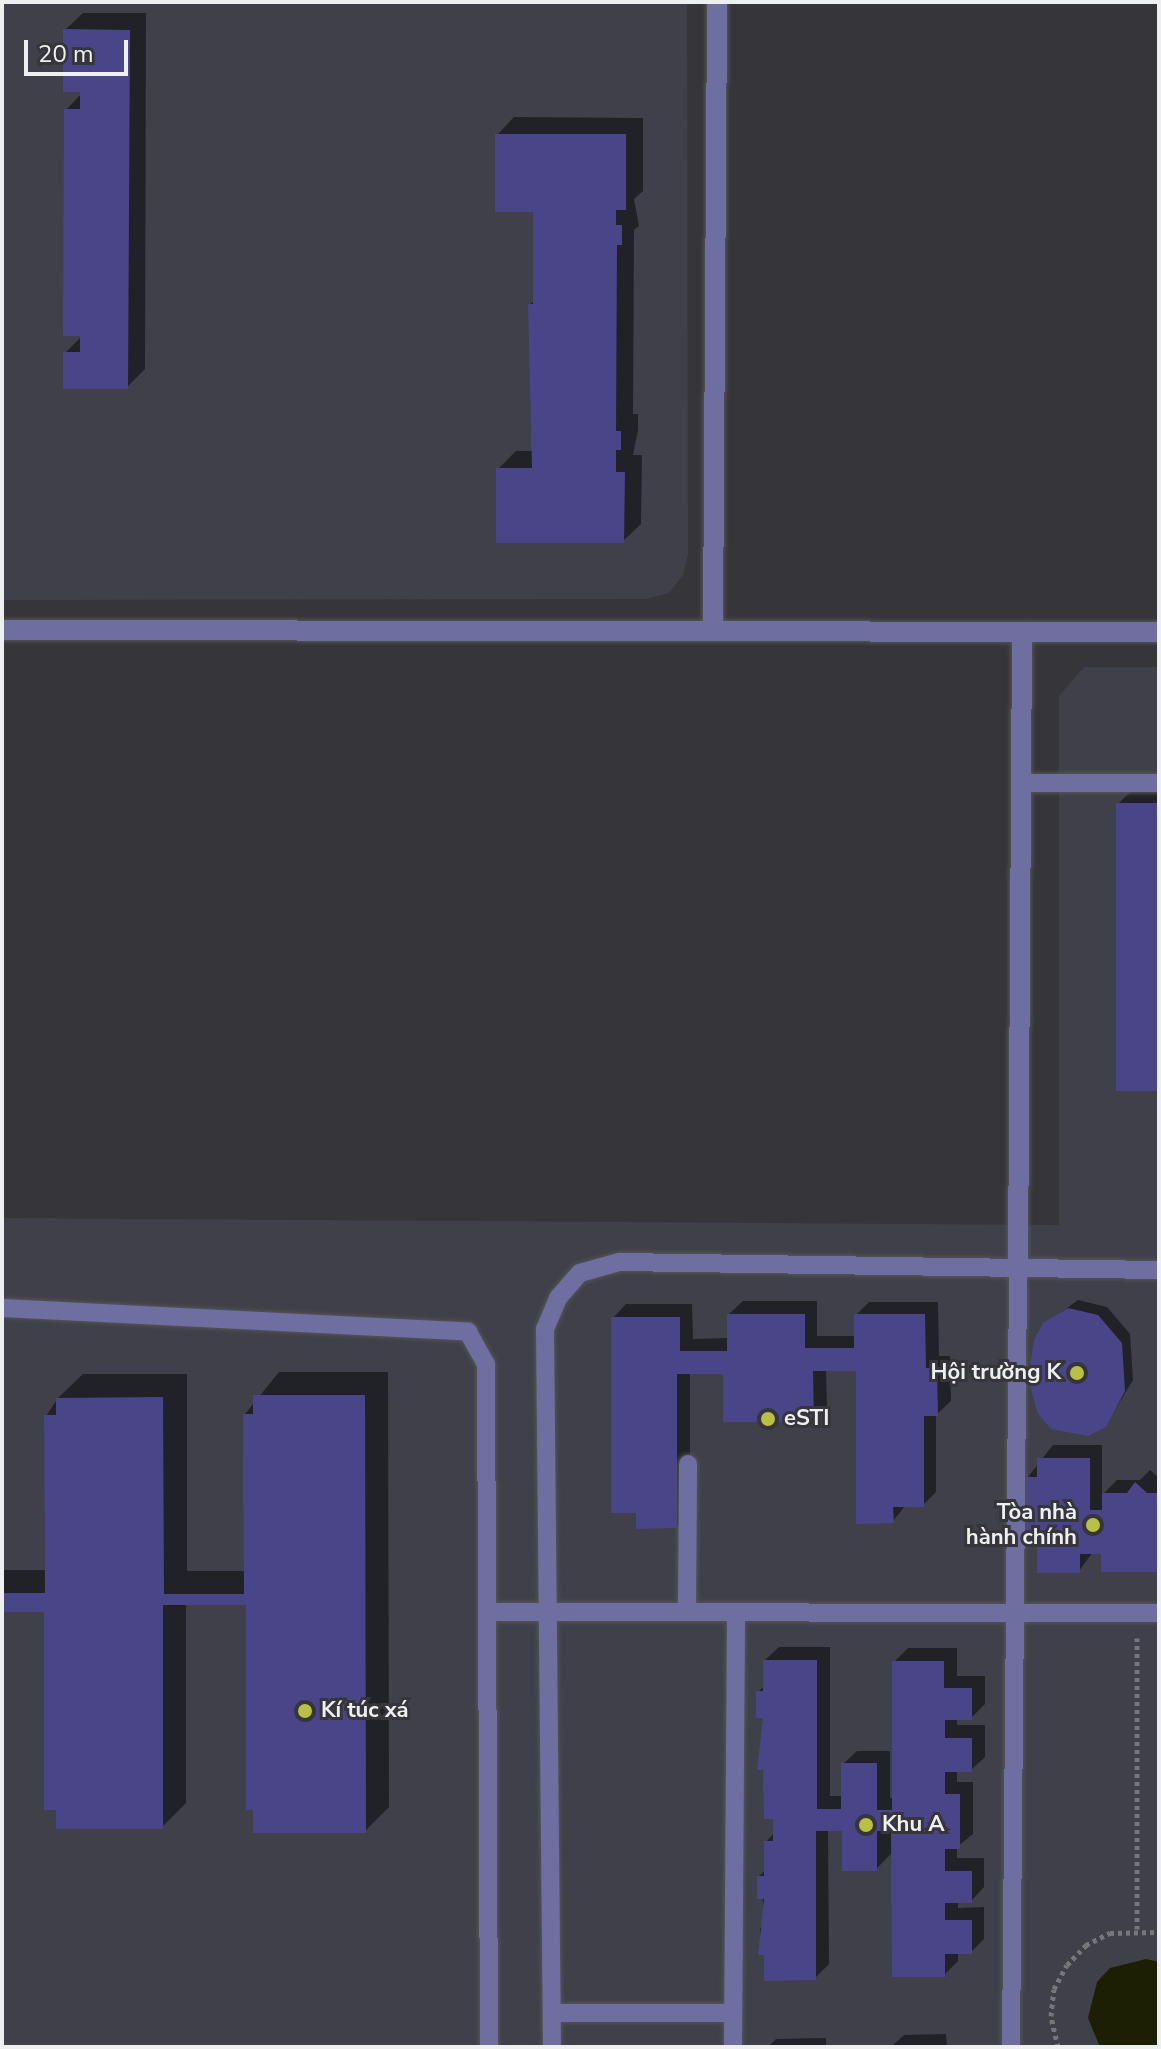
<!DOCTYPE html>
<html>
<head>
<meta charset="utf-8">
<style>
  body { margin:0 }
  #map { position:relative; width:1161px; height:2049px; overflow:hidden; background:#36363a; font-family:"Nunito Sans",sans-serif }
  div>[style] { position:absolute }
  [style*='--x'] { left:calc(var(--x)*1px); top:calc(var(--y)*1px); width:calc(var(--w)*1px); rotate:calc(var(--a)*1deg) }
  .built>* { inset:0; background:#3f4049 }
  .water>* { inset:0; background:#1d1f04 }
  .shadow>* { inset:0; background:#0007 }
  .building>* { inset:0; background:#4a4589; transform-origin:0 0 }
  .path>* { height:5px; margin-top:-2.5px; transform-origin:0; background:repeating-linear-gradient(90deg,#76777a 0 4px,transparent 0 8px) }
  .roads { filter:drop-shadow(0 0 2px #535457) drop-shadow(0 0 2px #535457) }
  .service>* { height:18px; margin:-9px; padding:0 9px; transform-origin:9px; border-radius:9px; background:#6f6ea0 }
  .minor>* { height:20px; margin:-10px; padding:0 10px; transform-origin:10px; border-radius:10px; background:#6f6ea0 }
  .dots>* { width:22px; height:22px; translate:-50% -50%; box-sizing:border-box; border:4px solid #36363a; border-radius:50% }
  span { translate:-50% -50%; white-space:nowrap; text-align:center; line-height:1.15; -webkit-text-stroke:6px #36363a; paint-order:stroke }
  .poi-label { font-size:22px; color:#eeeff1; font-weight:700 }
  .right { translate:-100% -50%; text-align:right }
  .left { translate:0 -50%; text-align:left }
  .frame { position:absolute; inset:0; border:4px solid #eeeff1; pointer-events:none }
  .scale { position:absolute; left:24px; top:40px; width:104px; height:36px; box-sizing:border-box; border:4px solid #eeeff1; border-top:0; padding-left:10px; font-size:24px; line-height:28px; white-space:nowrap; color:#eeeff1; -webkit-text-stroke:6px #36363a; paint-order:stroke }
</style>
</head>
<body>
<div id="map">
  <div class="built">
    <i style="clip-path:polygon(2px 2px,687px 2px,688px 555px,683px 575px,669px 593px,646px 599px,2px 600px)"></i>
    <i style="clip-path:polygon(1084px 667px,1159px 667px,1159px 2047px,2px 2047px,2px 1218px,1059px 1225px,1059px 696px)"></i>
  </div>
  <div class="water">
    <i style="clip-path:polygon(1146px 1959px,1159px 1962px,1159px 2047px,1100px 2047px,1088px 2018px,1097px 1982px,1110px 1968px)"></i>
  </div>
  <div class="shadow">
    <i style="clip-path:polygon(83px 13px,146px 13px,145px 369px,127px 387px,65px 353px,84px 334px,66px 110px,82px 93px,65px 30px)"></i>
    <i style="clip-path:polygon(514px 117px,643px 118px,643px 191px,634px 199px,639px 226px,634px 230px,633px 414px,638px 414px,638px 430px,633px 455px,642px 455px,641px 524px,623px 541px,498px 469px,516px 451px,534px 451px,530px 304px,535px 300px,535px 210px,497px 135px)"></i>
    <i style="clip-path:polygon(1142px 780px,1159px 780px,1159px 1089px,1118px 804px)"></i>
    <i style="clip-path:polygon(1078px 1300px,1107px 1307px,1130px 1334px,1133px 1380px,1105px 1426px,1045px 1324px)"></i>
    <i style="clip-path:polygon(743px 1301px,817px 1301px,817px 1336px,856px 1336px,856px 1315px,869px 1302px,938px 1302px,939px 1356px,950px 1356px,951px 1401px,936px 1415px,936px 1492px,923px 1505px,906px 1505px,893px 1521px,858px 1369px,826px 1369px,827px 1406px,813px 1420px,724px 1372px,690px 1372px,690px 1513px,677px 1526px,613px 1318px,626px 1304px,692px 1304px,693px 1339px,729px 1338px,729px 1314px)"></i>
    <i style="clip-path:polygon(279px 1372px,388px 1372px,389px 1807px,365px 1831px,248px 1603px,186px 1603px,186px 1803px,162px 1827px,46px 1610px,2px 1610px,2px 1570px,47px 1570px,46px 1416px,58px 1398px,83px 1374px,187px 1374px,187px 1571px,246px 1571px,245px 1414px)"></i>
    <i style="clip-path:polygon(1053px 1445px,1102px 1445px,1102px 1495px,1117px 1480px,1140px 1480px,1150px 1470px,1159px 1478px,1159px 1570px,1093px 1552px,1079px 1571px,1039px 1538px,1028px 1477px)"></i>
    <i style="clip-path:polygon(779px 1647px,830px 1647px,830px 1796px,843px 1796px,843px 1764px,857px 1751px,890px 1751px,890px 1798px,894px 1798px,894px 1662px,908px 1648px,957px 1648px,957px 1676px,985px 1676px,985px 1704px,971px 1718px,957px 1718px,957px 1725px,985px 1725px,985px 1757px,971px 1770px,957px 1770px,957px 1782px,973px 1782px,973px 1834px,957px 1847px,957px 1858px,984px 1858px,984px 1887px,971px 1901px,958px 1901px,958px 1908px,984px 1907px,984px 1939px,971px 1952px,958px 1952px,958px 1961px,944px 1975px,893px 1852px,876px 1869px,844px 1829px,828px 1829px,829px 1964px,815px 1978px,760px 1953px,760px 1928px,766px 1923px,759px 1876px,766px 1870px,766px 1842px,775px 1832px,765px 1716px,758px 1692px,765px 1685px,765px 1660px)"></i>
    <i style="clip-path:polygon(946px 2034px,947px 2047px,891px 2047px,904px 2035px)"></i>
    <i style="clip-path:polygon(826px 2038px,826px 2047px,768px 2047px,776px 2039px)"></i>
  </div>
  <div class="building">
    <i style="clip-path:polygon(63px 29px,130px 30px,128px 389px,63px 389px,63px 352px,80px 352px,80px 336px,63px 336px,64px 109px,80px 109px,80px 92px,63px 92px)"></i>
    <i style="clip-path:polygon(495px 134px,626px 134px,626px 210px,616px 210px,616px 225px,622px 225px,622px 245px,617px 245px,616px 431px,621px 431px,621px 450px,616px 450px,616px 472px,625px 472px,624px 543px,496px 543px,496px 468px,532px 468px,528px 304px,533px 304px,533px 212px,495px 212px)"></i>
    <i style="left:1116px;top:803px;width:43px;height:288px"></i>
    <i style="clip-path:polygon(1068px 1308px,1098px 1315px,1122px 1343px,1125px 1391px,1106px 1427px,1088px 1436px,1051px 1429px,1038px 1414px,1028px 1379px,1034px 1340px,1043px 1323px)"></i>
    <i style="clip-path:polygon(727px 1314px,805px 1314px,805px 1348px,854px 1348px,854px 1314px,925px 1314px,926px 1368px,937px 1368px,938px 1416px,924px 1416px,924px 1507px,893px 1507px,894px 1523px,856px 1524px,856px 1371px,813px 1371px,814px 1422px,723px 1422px,723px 1374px,677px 1374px,677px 1528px,636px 1529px,636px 1513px,611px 1513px,611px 1317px,680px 1317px,680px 1351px,727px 1351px)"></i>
    <i style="clip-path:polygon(253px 1395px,365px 1395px,366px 1833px,253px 1833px,253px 1810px,246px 1810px,246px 1605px,163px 1605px,163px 1829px,56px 1829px,56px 1810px,44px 1810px,44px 1612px,2px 1612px,2px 1593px,45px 1593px,44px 1415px,56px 1415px,56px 1398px,163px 1397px,164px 1594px,244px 1594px,243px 1414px,253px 1414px)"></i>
    <i style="clip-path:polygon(1037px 1458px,1090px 1458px,1090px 1510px,1102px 1510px,1102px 1493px,1127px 1493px,1135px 1482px,1147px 1493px,1159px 1493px,1159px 1572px,1101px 1572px,1101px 1554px,1080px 1554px,1080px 1573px,1037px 1573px,1037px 1540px,1026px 1540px,1026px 1477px,1037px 1477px)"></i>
    <i style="clip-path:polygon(763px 1660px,817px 1660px,817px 1809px,841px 1809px,841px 1763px,877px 1763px,877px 1810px,892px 1810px,892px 1661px,944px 1661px,944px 1688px,972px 1688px,972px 1720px,945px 1720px,945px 1738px,972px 1738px,972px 1772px,945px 1772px,945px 1794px,960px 1794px,960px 1849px,945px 1849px,945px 1871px,972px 1871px,972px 1903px,945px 1903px,945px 1920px,972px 1920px,972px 1954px,945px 1954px,945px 1977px,892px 1977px,891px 1831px,877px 1831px,877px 1871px,842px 1871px,842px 1831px,816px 1831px,816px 1980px,764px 1981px,764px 1955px,758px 1955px,764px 1899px,757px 1899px,757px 1876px,764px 1876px,764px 1841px,773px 1841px,773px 1819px,764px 1819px,763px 1770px,757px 1770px,763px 1718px,756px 1718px,756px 1691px,763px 1691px)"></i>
  </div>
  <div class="path">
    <i style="--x:1137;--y:1638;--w:291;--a:90"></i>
    <i style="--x:1058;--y:2047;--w:32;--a:-103"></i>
    <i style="--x:1051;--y:2016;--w:27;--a:-84"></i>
    <i style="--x:1054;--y:1989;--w:27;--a:-62"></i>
    <i style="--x:1067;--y:1965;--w:28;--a:-46"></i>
    <i style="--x:1086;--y:1945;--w:27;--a:-27"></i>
    <i style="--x:1110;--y:1933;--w:49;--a:-1.2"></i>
  </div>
  <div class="roads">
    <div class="service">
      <i style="--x:1021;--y:783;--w:138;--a:0"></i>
      <i style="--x:2;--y:1308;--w:467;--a:2.9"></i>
      <i style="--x:468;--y:1332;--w:37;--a:61"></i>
      <i style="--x:486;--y:1364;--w:683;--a:89.75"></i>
      <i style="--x:487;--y:1612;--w:672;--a:0.09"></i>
      <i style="--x:687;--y:1612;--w:148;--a:-89.6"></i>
      <i style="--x:552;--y:2013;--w:181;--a:0"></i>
      <i style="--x:552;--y:2047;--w:718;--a:-90.56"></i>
      <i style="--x:545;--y:1329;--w:34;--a:-67"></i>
      <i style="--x:558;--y:1298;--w:33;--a:-49"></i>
      <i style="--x:580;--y:1273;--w:41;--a:-15.8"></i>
      <i style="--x:619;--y:1262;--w:540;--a:0.85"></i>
      <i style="--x:733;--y:2047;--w:435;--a:-89.6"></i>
      <i style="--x:1011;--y:2047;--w:778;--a:-89.48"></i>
    </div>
    <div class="minor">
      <i style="--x:713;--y:627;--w:625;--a:-89.63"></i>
      <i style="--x:2;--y:630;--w:1157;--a:0.1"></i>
      <i style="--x:1018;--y:1269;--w:636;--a:-89.64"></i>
    </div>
  </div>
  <div class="dots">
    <i style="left:1077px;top:1373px;background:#b9c046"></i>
    <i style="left:768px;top:1419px;background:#b9c046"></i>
    <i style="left:1093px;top:1525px;background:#b9c046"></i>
    <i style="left:305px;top:1711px;background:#b9c046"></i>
    <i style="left:866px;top:1825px;background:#b9c046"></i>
  </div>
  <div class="poi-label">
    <span class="right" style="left:1061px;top:1373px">Hội trường K</span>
    <span class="left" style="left:784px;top:1419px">eSTI</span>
    <span class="right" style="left:1077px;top:1525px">Tòa nhà<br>hành chính</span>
    <span class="left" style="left:321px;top:1711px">Kí túc xá</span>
    <span class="left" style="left:882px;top:1825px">Khu A</span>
  </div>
  <div class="frame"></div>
  <div class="scale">20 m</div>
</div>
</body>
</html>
